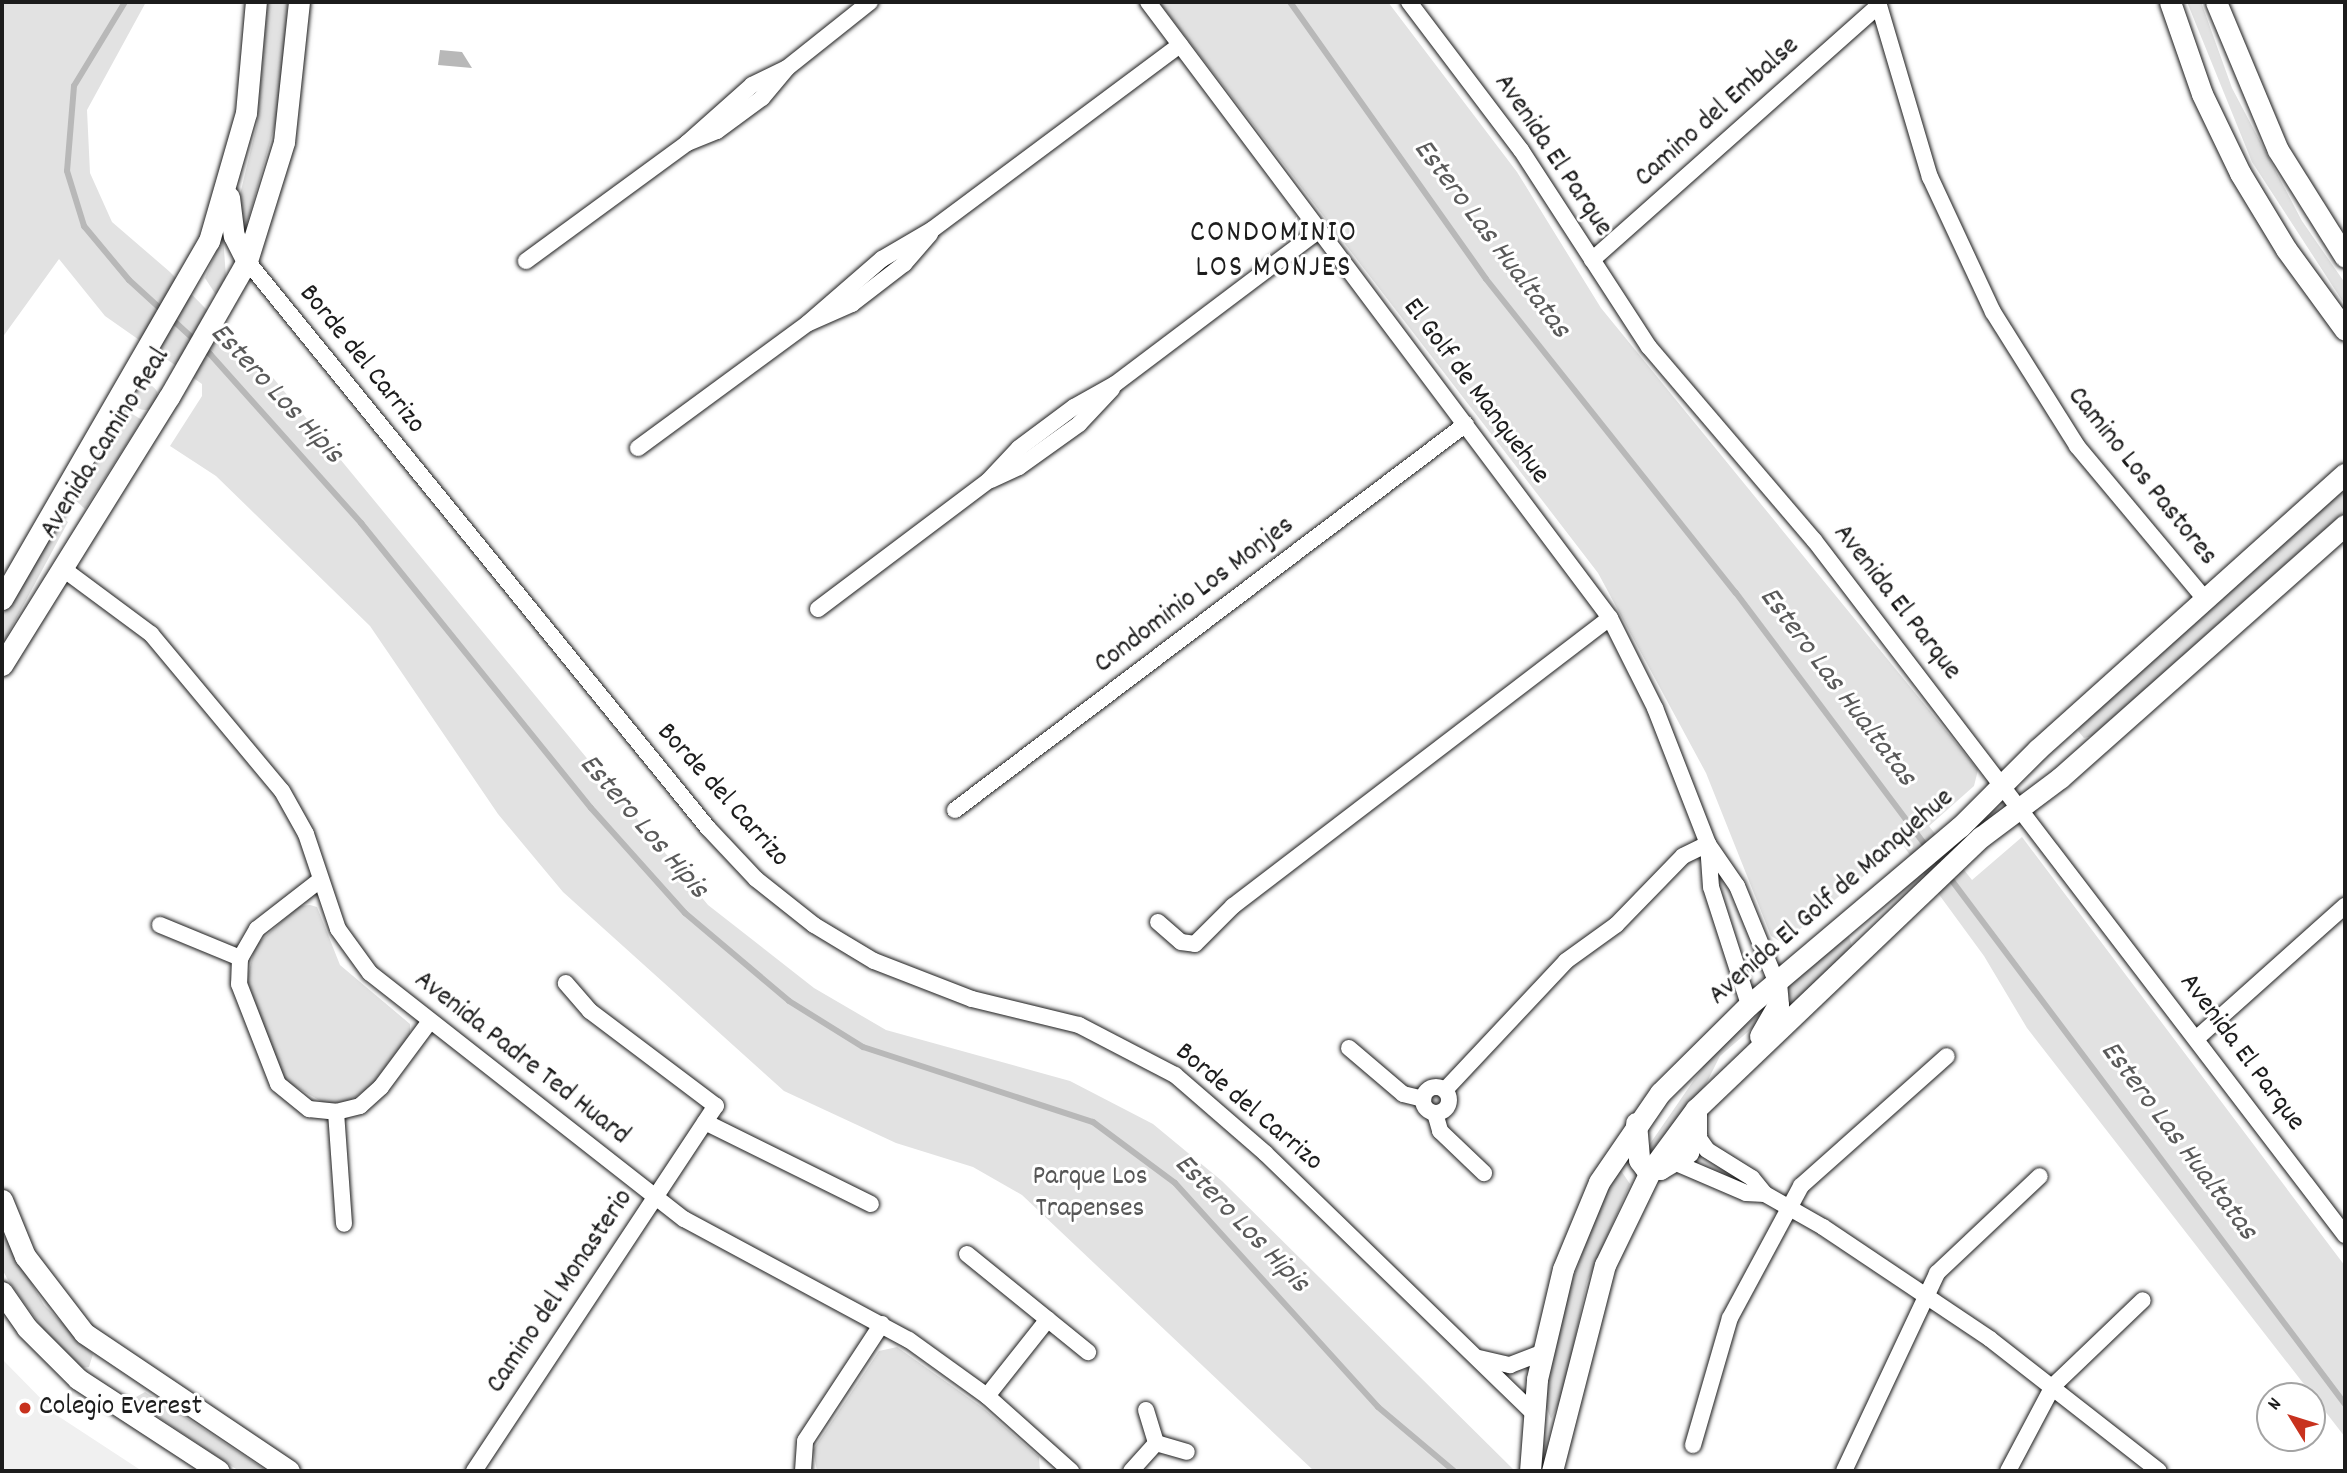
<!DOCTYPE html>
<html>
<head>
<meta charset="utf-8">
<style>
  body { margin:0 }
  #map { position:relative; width:2347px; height:1473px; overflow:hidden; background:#fff; font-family:Dekko,sans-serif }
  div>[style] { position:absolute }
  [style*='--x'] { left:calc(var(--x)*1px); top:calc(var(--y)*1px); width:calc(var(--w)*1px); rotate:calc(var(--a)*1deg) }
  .built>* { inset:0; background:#f0f0f0 }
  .green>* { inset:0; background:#e2e2e2 }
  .round { border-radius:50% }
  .water>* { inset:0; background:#b8b8b8 }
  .stream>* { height:6px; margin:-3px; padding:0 3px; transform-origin:3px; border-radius:3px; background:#b8b8b8 }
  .roads { filter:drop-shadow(0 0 2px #1c1c1c) drop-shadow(0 0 2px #1c1c1c) }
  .street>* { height:16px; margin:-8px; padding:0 8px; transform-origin:8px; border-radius:8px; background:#fff }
  .street>.ring { margin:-8px; padding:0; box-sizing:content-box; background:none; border:16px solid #fff; border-radius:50% }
  .secondary>* { height:21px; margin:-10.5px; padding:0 10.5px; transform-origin:10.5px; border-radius:10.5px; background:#fff }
  .dots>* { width:19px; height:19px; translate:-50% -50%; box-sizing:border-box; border:4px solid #fff; border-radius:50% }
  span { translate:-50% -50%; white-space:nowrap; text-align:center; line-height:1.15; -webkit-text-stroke:6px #fff; paint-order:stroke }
  .street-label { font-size:28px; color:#1c1c1c }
  .park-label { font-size:28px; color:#575757 }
  .poi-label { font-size:28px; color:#1c1c1c }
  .left { translate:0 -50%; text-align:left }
  .neighbourhood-label { font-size:30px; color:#1c1c1c; letter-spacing:2px }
  .water-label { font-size:30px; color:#5a5a5a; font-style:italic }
  .frame { position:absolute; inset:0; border:4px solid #1c1c1c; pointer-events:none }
  .north { position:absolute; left:2256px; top:1382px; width:70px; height:70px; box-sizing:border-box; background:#fff; border:2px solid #a4a4a4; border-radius:50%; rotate:308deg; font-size:19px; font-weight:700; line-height:28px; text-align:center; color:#1c1c1c }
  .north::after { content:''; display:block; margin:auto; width:24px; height:32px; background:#c8321e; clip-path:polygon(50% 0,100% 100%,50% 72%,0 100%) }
</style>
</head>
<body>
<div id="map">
  <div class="built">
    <i style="clip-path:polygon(2px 1359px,58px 1416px,142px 1471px,2px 1471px)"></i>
  </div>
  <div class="green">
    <i style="clip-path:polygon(2px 2px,146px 2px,87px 110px,90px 173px,112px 222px,170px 272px,274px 379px,708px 905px,814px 988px,886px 1030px,1070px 1081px,1153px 1124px,1222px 1181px,1515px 1471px,1314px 1471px,1022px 1195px,973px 1167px,896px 1143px,784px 1091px,563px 892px,498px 814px,370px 626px,216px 476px,170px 446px,202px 396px,202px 384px,105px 316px,59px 259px,2px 338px)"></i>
    <i style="clip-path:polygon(268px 2px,287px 2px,286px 51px,278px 114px,245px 231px,238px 203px,257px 124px)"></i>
    <i style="clip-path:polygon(1159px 2px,1388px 2px,1517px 172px,1601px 308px,1978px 770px,1974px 786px,1929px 826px,1972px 880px,2022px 837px,2345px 1266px,2345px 1437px,2027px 1028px,1984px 956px,1902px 844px,1783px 943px,1771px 936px,1706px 773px,1598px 573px)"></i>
    <i style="clip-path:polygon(2187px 2px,2201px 2px,2232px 88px,2302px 221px,2345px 283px,2345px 305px,2252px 162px)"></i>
    <i style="clip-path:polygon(223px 236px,226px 277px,216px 295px,205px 278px)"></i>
    <i class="round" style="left:132px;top:384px;width:26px;height:26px"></i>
    <i style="clip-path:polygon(126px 410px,142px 420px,85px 509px,73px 498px)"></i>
    <i style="clip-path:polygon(2345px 489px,2345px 511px,2092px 736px,2084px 738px,2078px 731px,2082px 724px)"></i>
    <i style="clip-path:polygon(62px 518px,68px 522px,2px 645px,2px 616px)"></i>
    <i style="clip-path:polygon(310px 905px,317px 907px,340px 965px,410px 1024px,410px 1034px,371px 1086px,349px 1101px,326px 1104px,284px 1080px,247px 980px,255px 946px,299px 906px)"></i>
    <i style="clip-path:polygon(1849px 936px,1853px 950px,1792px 1004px,1786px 987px)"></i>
    <i style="clip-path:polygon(1766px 1009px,1765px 1017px,1720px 1056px,1706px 1084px,1652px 1150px,1645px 1151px,1716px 1048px)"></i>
    <i style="clip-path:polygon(1620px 1169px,1630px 1184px,1587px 1282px,1563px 1395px,1551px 1419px,1543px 1398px,1565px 1301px,1600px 1205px)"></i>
    <i style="clip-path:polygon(2px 1232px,44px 1305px,93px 1354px,89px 1367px,81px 1368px,48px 1336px,8px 1280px,2px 1269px)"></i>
    <i style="clip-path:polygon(897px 1347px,983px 1408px,1039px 1457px,1040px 1471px,817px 1471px,813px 1450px,879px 1351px)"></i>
    <i style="clip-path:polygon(145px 1392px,185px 1417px,267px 1471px,239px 1471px,137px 1403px,136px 1397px)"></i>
  </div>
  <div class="water">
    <i style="clip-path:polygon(440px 50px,462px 52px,472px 68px,438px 65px)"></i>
  </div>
  <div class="stream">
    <i style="--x:125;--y:2;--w:98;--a:121.3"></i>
    <i style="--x:74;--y:86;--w:85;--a:94.7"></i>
    <i style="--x:67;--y:171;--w:58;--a:72.8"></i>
    <i style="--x:84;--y:226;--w:70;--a:50.2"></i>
    <i style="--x:129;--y:280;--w:110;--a:42.4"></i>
    <i style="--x:210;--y:354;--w:227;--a:48.2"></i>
    <i style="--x:361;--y:523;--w:366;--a:51.1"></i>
    <i style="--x:591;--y:808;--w:141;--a:48.2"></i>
    <i style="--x:685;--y:913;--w:136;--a:40.2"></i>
    <i style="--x:789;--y:1001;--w:87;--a:31.9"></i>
    <i style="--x:863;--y:1047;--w:242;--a:18.1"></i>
    <i style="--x:1093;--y:1122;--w:102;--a:36.6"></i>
    <i style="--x:1175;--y:1183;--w:302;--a:47.8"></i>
    <i style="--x:1378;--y:1407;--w:99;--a:40.1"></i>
    <i style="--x:1290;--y:2;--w:339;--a:54.7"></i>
    <i style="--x:1486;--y:279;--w:401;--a:51.5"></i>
    <i style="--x:1736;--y:593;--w:1014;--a:53.1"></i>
  </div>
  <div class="roads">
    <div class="street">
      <i style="--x:1148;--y:2;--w:770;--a:53.13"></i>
      <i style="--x:1610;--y:618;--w:101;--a:63.4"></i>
      <i style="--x:1655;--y:708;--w:146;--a:68.7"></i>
      <i style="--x:1708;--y:844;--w:51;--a:55.4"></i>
      <i style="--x:1737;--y:886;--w:103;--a:67.7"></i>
      <i style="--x:1409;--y:2;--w:186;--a:52.9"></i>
      <i style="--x:1521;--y:150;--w:235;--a:57"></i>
      <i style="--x:1649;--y:347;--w:254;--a:49.5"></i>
      <i style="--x:1814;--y:540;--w:875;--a:52.62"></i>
      <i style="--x:1878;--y:2;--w:183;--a:73.5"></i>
      <i style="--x:1930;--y:177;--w:149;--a:65"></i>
      <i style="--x:1993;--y:312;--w:158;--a:57.9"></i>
      <i style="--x:2077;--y:446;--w:199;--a:50.1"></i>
      <i style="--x:687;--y:143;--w:32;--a:-22"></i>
      <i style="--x:717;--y:131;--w:56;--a:-36.3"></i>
      <i style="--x:762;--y:98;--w:39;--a:-50"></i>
      <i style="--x:787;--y:68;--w:106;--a:-38.5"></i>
      <i style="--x:1592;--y:260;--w:384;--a:-41.6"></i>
      <i style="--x:247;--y:261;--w:731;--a:50.89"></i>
      <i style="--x:708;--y:828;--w:70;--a:46.7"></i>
      <i style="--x:756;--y:879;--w:74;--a:38.4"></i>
      <i style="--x:814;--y:925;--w:70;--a:31"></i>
      <i style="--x:874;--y:961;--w:105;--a:21.2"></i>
      <i style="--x:972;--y:999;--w:110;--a:13.7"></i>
      <i style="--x:1079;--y:1025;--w:108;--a:27.5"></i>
      <i style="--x:1175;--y:1075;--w:119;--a:40.9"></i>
      <i style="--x:1265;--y:1153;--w:375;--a:44.1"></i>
      <i style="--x:526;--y:261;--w:200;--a:-36.2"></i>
      <i style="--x:687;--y:143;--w:87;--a:-41.7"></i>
      <i style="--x:752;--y:85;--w:39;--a:-26"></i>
      <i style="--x:809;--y:323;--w:47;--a:-23.8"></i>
      <i style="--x:852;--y:304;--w:66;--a:-37.6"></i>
      <i style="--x:904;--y:264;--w:40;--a:-49"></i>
      <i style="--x:638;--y:448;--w:211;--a:-36.3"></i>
      <i style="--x:808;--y:323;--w:98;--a:-40.9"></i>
      <i style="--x:882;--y:259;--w:59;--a:-30.5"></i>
      <i style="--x:933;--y:229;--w:308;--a:-36.7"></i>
      <i style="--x:991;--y:480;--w:31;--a:-25"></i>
      <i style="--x:1019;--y:467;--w:74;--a:-35.6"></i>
      <i style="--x:1079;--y:424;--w:48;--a:-46.7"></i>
      <i style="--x:62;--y:568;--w:111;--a:36.6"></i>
      <i style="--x:151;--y:634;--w:204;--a:50.2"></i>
      <i style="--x:282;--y:791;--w:49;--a:60.8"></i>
      <i style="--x:306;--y:834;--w:100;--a:71.4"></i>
      <i style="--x:338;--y:929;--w:54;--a:54"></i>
      <i style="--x:370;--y:973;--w:399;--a:38.1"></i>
      <i style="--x:684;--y:1219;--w:255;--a:28.3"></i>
      <i style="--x:909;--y:1340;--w:96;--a:35.7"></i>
      <i style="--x:987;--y:1396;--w:113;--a:41.8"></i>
      <i style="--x:818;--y:609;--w:213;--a:-37"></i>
      <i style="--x:988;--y:481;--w:45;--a:-46.8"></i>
      <i style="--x:1019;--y:448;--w:69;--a:-36.7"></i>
      <i style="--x:1074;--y:407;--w:47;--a:-29.3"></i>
      <i style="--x:1115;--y:384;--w:256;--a:-37"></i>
      <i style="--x:955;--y:810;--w:640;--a:-37.07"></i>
      <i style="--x:1708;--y:844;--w:43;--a:86"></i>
      <i style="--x:1711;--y:887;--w:124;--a:72.1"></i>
      <i style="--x:320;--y:880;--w:80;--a:142.1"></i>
      <i style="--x:257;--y:929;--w:34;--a:120"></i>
      <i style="--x:240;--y:958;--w:26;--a:92"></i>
      <i style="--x:239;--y:984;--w:107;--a:68.7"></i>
      <i style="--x:278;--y:1084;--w:40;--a:39"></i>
      <i style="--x:309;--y:1109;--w:27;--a:6"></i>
      <i style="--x:336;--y:1112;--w:25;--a:-14"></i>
      <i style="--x:360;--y:1106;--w:28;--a:-42"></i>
      <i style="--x:381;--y:1087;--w:82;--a:-53.4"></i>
      <i style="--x:1158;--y:922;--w:30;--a:41"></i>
      <i style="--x:1181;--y:942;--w:14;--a:8"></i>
      <i style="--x:1195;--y:944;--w:54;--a:-45"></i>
      <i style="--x:1233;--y:906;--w:474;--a:-37.4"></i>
      <i style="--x:160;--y:925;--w:87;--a:22.4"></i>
      <i style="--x:2196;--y:1039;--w:200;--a:-41.8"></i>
      <i style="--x:1349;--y:1048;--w:71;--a:40.4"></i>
      <i style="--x:1403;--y:1094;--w:21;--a:14"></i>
      <i class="ring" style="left:1423px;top:1087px;width:10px;height:10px"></i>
      <i style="--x:1445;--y:1090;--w:177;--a:-46.8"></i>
      <i style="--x:1566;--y:961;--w:62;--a:-35.8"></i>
      <i style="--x:1616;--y:925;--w:96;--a:-45.8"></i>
      <i style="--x:1683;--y:856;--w:28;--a:-26"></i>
      <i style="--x:336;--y:1112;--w:112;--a:85.9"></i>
      <i style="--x:1435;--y:1113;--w:19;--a:74"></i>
      <i style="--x:1440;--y:1131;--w:61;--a:43.7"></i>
      <i style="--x:705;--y:1122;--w:185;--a:26.3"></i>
      <i style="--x:1696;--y:1134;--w:19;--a:55"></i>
      <i style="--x:1707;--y:1150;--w:53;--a:31.9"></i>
      <i style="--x:1752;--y:1178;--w:21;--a:51"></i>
      <i style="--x:1676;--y:1163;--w:76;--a:23.2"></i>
      <i style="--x:1746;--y:1193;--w:19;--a:3"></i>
      <i style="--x:1765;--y:1194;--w:67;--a:29.6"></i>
      <i style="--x:1823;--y:1227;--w:201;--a:33.8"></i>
      <i style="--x:1990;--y:1339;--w:214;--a:38"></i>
      <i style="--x:967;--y:1254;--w:156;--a:39"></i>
      <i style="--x:1479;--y:1358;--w:32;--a:13"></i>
      <i style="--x:1510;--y:1365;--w:34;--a:-21"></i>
      <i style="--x:987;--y:1396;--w:98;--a:-51.6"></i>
      <i style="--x:1146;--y:1410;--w:34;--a:73"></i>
      <i style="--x:1156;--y:1443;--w:32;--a:16"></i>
      <i style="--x:1693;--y:1445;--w:132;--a:-73.8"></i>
      <i style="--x:1730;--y:1318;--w:150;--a:-61.7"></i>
      <i style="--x:1801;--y:1186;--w:195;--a:-41.7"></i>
      <i style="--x:474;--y:1471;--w:438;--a:-56.5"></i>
      <i style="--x:716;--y:1106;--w:158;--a:-143"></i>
      <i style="--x:590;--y:1011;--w:37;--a:-131"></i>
      <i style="--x:803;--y:1471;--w:30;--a:-86"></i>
      <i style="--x:805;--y:1441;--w:140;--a:-56.7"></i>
      <i style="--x:1131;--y:1471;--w:38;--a:-48"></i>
      <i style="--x:1844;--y:1471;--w:219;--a:-64.8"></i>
      <i style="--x:1937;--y:1273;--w:141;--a:-43.3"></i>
      <i style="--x:2008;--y:1471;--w:96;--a:-62.1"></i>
      <i style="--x:2053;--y:1386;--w:124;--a:-43.7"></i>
    </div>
    <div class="secondary">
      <i style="--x:2170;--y:2;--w:97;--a:70.8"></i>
      <i style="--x:2202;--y:94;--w:88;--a:64.3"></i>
      <i style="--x:2240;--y:173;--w:89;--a:58.8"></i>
      <i style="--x:2286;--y:249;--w:100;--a:53.9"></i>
      <i style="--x:2216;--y:2;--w:160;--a:67.3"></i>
      <i style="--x:2278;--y:150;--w:126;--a:57.9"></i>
      <i style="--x:229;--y:197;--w:39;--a:83"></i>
      <i style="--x:234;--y:236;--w:28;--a:63"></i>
      <i style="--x:2;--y:599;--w:414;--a:-60"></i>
      <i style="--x:209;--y:241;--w:133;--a:-73.9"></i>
      <i style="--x:246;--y:113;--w:111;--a:-84.9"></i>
      <i style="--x:2;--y:665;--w:316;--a:-58.1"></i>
      <i style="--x:169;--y:397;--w:157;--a:-60.2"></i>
      <i style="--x:247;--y:261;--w:125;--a:-72.7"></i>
      <i style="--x:284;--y:142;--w:141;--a:-83.9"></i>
      <i style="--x:1760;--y:1036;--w:36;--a:-60"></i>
      <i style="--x:1778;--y:1005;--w:24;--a:-95"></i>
      <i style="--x:1636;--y:1123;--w:37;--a:85"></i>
      <i style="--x:1639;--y:1160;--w:11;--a:52"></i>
      <i style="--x:1646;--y:1169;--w:14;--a:0"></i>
      <i style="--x:1660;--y:1169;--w:33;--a:-31"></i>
      <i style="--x:1688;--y:1152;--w:20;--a:-66"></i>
      <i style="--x:1696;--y:1134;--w:25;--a:-90"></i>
      <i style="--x:2;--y:1200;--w:61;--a:67.7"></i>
      <i style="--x:25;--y:1256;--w:97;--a:52.5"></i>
      <i style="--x:84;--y:1333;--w:247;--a:33.9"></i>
      <i style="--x:2;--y:1292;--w:44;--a:55.2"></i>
      <i style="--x:27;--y:1328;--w:72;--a:45"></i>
      <i style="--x:78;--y:1379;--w:168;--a:33.1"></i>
      <i style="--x:1530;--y:1471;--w:92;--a:-85.6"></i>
      <i style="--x:1537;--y:1379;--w:113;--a:-76.7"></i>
      <i style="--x:1563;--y:1269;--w:94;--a:-67.5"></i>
      <i style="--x:1599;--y:1182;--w:108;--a:-55.6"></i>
      <i style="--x:1660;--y:1093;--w:125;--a:-44.7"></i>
      <i style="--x:1749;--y:1005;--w:276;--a:-40.2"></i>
      <i style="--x:1960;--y:827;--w:110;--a:-45"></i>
      <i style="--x:2038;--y:749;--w:412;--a:-41.9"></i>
      <i style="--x:1552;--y:1471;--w:213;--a:-75.6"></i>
      <i style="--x:1605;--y:1265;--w:106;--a:-64.2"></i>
      <i style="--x:1651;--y:1170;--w:76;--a:-53.6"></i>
      <i style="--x:1696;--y:1109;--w:394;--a:-43.7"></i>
      <i style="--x:1981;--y:837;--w:99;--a:-36.8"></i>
      <i style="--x:2060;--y:778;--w:381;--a:-41.6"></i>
    </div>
  </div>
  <div class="dots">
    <i style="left:25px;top:1408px;background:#c8321e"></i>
  </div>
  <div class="street-label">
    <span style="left:1718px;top:113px;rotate:-42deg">Camino del Embalse</span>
    <span style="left:1552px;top:156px;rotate:56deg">Avenida El Parque</span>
    <span style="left:361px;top:360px;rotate:51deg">Borde del Carrizo</span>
    <span style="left:1475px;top:392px;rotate:53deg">El Golf de Manquehue</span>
    <span style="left:106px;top:444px;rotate:-58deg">Avenida Camino Real</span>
    <span style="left:2141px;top:477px;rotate:51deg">Camino Los Pastores</span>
    <span style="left:1195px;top:596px;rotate:-37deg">Condominio Los Monjes</span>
    <span style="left:1896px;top:603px;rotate:52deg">Avenida El Parque</span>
    <span style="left:722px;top:796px;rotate:48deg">Borde del Carrizo</span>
    <span style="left:1832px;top:898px;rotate:-41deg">Avenida El Golf de Manquehue</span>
    <span style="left:2241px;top:1053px;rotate:53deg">Avenida El Parque</span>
    <span style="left:521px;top:1059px;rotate:38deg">Avenida Padre Ted Huard</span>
    <span style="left:1248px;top:1108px;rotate:40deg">Borde del Carrizo</span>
    <span style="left:561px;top:1292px;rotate:-56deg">Camino del Monasterio</span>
  </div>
  <div class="park-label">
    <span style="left:1090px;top:1194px">Parque Los<br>Trapenses</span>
  </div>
  <div class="poi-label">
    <span class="left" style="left:39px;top:1408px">Colegio Everest</span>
  </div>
  <div class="neighbourhood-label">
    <span style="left:1274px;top:252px">CONDOMINIO<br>LOS MONJES</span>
  </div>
  <div class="water-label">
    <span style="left:1490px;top:240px;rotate:53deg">Estero Las Hualtatas</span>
    <span style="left:275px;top:395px;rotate:47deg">Estero Los Hipis</span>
    <span style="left:1836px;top:688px;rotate:53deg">Estero Las Hualtatas</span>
    <span style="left:642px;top:828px;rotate:49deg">Estero Los Hipis</span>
    <span style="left:2177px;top:1142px;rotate:53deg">Estero Las Hualtatas</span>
    <span style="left:1240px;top:1225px;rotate:46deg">Estero Los Hipis</span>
  </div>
  <div class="frame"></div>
  <div class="north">N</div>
</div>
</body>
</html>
